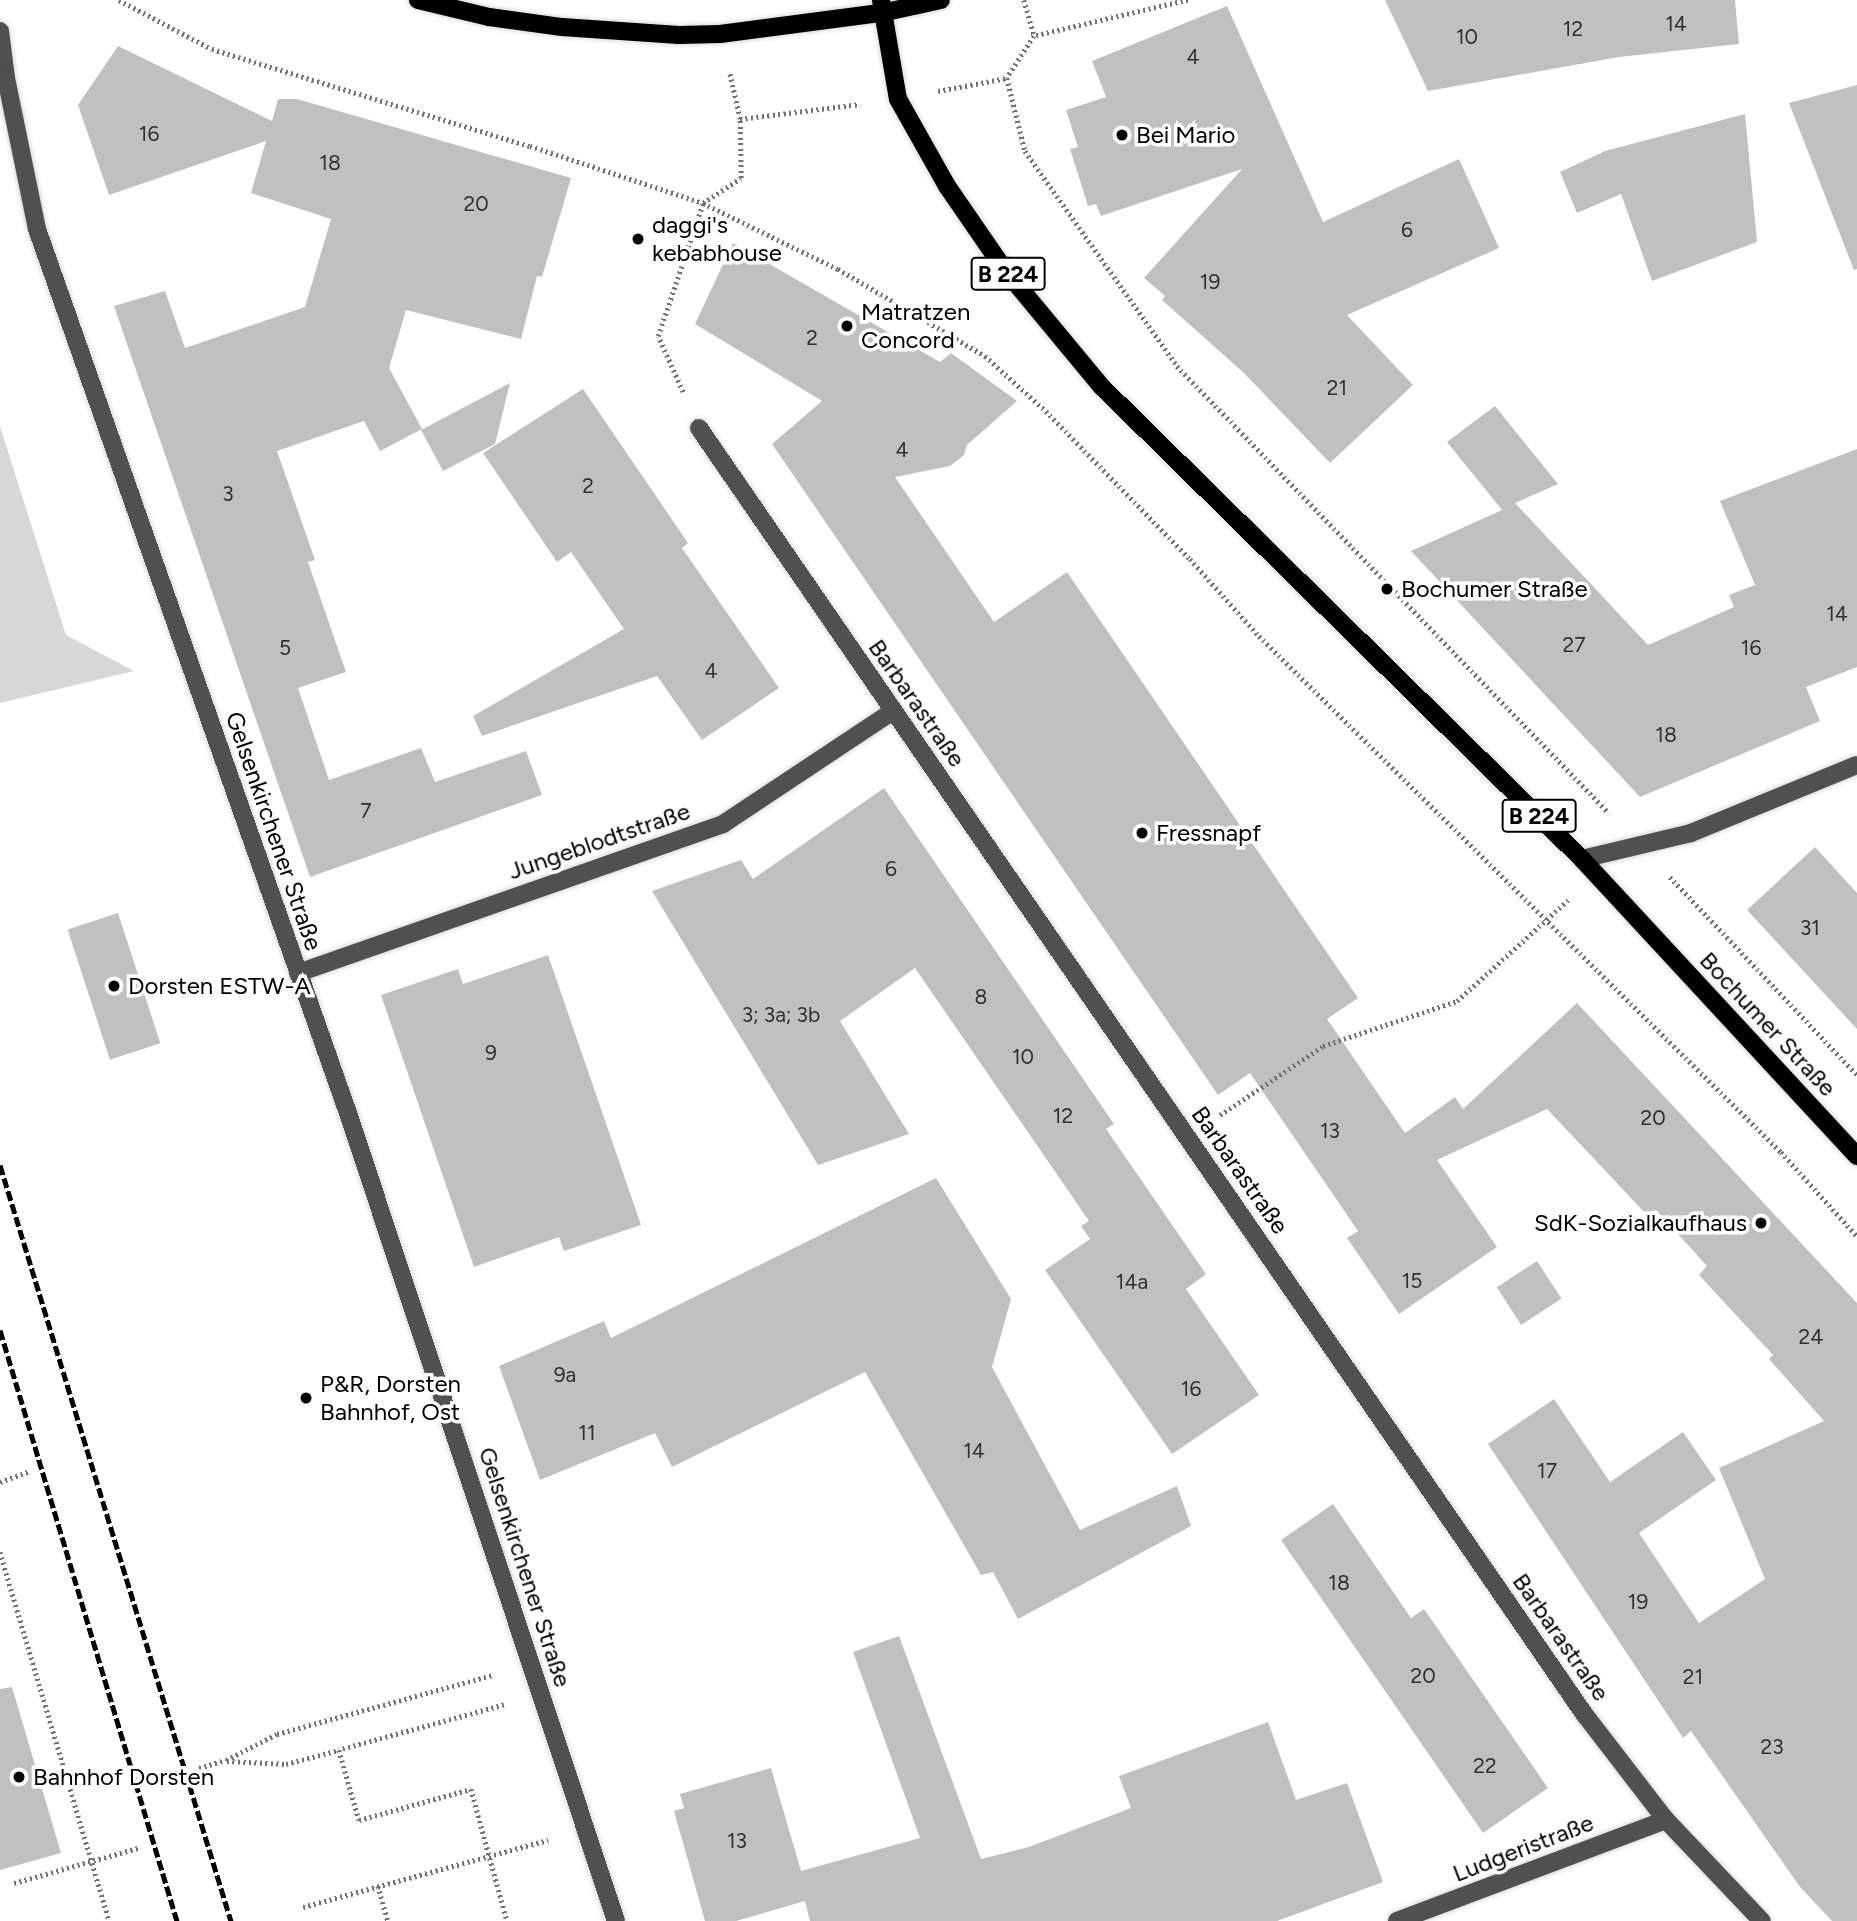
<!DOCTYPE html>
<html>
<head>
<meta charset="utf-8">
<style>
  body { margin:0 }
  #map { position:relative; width:1857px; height:1921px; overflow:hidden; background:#fff; font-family:Figtree,sans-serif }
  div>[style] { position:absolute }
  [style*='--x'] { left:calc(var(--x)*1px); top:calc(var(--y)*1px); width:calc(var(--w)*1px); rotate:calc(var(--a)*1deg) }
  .green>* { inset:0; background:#d7d7d7 }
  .building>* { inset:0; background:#c0c0c0; transform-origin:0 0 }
  .path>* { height:4.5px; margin-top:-2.25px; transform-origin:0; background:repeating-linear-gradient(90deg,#727272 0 2px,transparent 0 5.5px) }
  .roads { filter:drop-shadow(0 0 2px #dbdbdb) drop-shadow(0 0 2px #dbdbdb) }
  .minor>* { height:18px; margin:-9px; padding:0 9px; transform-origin:9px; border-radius:9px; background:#505050 }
  .major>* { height:18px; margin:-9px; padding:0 9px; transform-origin:9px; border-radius:9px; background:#000 }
  .rail>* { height:5px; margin-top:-2.5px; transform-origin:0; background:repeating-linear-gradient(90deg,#000 0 10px,transparent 0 13.5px) }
  .dots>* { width:19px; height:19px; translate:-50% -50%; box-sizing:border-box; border:4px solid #fff; border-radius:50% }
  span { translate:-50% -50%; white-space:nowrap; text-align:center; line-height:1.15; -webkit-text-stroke:7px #fff; paint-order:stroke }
  .number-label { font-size:21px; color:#303030 }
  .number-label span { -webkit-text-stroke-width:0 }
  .shield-label span { padding:2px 5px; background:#fff; border:2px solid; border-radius:5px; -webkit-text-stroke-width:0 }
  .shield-label { font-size:23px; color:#000; font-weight:700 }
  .poi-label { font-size:24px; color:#000 }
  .left { translate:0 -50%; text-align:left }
  .right { translate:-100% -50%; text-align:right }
  .street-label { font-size:24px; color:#000 }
</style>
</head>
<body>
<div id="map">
  <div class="green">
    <i style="clip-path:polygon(0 426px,66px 635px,134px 671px,0 703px)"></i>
  </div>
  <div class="building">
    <i style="clip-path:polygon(1385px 0,1735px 0,1739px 44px,1619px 57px,1428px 91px)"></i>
    <i style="clip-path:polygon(1227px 6px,1323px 222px,1459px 159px,1499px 248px,1347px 315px,1413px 385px,1330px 463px,1244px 373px,1162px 300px,1165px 296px,1144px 278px,1242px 169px,1101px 216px,1096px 204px,1088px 206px,1070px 149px,1078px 147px,1066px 110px,1106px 97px,1092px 61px)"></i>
    <i style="clip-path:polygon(118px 46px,272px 121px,278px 99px,297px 99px,571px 178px,542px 277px,537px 276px,521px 339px,406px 310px,389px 368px,422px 429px,380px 451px,364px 421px,277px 451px,315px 560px,308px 562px,346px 672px,298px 688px,329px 780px,421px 748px,435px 782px,526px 751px,542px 795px,310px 877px,114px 306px,165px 291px,185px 348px,305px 307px,331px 219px,251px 193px,266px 141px,109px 195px,78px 105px)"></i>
    <i style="clip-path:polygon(1857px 85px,1857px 269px,1854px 270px,1789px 103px)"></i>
    <i style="clip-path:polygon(1745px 114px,1757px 242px,1652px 281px,1621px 194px,1577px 213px,1560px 172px,1605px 151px)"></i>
    <i style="clip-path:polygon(733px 243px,940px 362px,951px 353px,1017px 401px,967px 445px,964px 455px,950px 466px,895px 477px,994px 622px,1067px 572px,1358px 998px,1327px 1019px,1405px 1133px,1455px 1097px,1463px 1109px,1577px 1003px,1857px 1303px,1857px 1921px,1832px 1921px,1800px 1887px,1691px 1731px,1683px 1738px,1488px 1444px,1554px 1399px,1610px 1482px,1683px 1432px,1716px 1480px,1639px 1533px,1699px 1623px,1765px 1579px,1719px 1468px,1824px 1421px,1769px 1359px,1773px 1355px,1699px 1275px,1707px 1266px,1656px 1210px,1646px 1214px,1547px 1109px,1437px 1160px,1497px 1247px,1399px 1314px,1347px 1238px,1358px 1231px,1250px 1073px,1218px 1095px,772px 444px,822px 401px,695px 324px)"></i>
    <i style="clip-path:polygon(510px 383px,495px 444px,443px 471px,421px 430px)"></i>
    <i style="clip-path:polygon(583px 389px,688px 543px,682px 548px,779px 688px,702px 740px,657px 676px,482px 736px,473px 716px,624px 629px,571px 552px,557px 562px,483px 453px)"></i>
    <i style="clip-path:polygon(1495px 406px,1558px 484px,1515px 503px,1648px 645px,1734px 607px,1729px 595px,1755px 585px,1720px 501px,1857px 449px,1857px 667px,1806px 687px,1820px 721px,1640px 797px,1411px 551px,1502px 510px,1447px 442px)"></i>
    <i style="clip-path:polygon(884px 788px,1114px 1124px,1106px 1129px,1206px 1274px,1186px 1289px,1259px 1395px,1172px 1454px,1045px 1270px,1090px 1239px,1081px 1226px,1089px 1221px,915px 968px,840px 1021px,909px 1134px,818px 1165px,652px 891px,741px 860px,753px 879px)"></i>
    <i style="clip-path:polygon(1815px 847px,1857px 893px,1857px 1029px,1747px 910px)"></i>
    <i style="left:118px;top:913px;width:137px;height:53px;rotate:72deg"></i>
    <i style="clip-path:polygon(548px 955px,641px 1225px,564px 1251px,559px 1237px,474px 1267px,381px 995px,458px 969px,463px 984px)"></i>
    <i style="clip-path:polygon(936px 1178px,1011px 1299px,992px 1367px,1080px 1530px,1177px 1486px,1191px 1526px,1018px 1619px,993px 1572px,981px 1575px,865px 1372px,672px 1467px,655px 1433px,540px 1480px,499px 1366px,604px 1321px,611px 1338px)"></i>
    <i style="left:1537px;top:1261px;width:45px;height:48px;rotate:57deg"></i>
    <i style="clip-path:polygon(1333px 1504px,1411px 1618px,1424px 1609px,1548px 1788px,1483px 1833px,1281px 1540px)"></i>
    <i style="clip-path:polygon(899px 1636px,981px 1859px,1029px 1847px,1131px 1808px,1119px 1776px,1268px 1722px,1296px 1800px,1347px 1783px,1383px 1882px,1277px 1921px,810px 1921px,805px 1901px,736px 1921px,705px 1921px,674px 1811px,684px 1808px,680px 1794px,771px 1768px,801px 1871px,920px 1838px,853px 1652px)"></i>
    <i style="clip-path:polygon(12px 1687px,61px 1853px,0 1870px,0 1689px)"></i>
  </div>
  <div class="path">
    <i style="--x:119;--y:0;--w:105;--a:27.8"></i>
    <i style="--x:212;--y:49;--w:332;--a:17"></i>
    <i style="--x:530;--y:146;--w:182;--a:18.2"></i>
    <i style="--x:703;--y:203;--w:150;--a:26.1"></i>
    <i style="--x:838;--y:269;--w:171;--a:30.6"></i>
    <i style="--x:985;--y:356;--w:82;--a:42"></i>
    <i style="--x:1046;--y:411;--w:206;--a:45.8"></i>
    <i style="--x:1190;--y:559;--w:103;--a:48.1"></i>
    <i style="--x:1259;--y:636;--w:734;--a:44.67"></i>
    <i style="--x:1781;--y:1152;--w:113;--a:47.9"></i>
    <i style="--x:1024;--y:0;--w:37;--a:74"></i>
    <i style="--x:1188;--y:0;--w:158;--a:166.8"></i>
    <i style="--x:1034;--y:36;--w:50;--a:122.7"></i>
    <i style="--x:1007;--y:78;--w:75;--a:76.1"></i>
    <i style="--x:1025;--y:151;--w:263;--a:54.7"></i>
    <i style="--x:1177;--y:366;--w:622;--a:45.98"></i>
    <i style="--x:938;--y:91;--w:70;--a:-10.7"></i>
    <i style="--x:740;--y:119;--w:121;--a:-7.1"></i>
    <i style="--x:683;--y:392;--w:61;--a:-114.1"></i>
    <i style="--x:658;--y:336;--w:140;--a:-71.3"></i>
    <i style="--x:703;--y:203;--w:45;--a:-33.3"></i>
    <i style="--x:741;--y:178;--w:59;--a:-91"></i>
    <i style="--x:740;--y:119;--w:49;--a:-102.9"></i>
    <i style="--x:1670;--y:877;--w:272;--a:46.6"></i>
    <i style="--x:1220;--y:1115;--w:124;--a:-33.8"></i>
    <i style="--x:1323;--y:1046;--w:141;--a:-18.6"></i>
    <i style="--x:1457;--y:1001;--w:150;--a:-42.3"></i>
    <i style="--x:0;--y:1482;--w:30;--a:-20"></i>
    <i style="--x:0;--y:1552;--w:385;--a:73.5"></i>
    <i style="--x:504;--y:1705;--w:171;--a:164.7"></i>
    <i style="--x:339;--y:1750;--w:73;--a:74.1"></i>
    <i style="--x:359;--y:1820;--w:116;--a:-15.5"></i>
    <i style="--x:471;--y:1789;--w:137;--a:74.7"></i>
    <i style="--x:227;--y:1761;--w:59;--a:2.9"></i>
    <i style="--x:286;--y:1764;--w:55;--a:-14.8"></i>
    <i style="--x:199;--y:1768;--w:28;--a:-17"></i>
    <i style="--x:226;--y:1760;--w:57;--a:-27"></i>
    <i style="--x:277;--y:1734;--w:223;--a:-15.3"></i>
    <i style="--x:14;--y:1883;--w:132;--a:-15.8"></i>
    <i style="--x:378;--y:1886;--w:36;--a:74"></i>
    <i style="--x:303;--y:1907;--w:254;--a:-15.3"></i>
  </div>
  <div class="roads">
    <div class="minor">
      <i style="--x:0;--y:31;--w:47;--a:82.7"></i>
      <i style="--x:6;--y:78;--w:154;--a:78.4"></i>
      <i style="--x:37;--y:229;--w:940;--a:70.62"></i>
      <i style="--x:349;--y:1116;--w:848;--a:71.65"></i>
      <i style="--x:699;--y:428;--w:1562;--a:55.46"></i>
      <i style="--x:1585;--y:1715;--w:133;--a:52.4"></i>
      <i style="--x:1666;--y:1820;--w:139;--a:46.5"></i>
      <i style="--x:1582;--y:859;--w:112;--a:-13.4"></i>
      <i style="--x:1691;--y:833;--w:179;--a:-22.3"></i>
      <i style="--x:298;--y:973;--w:450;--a:-19.3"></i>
      <i style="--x:723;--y:824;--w:204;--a:-33.6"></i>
      <i style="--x:1397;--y:1921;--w:287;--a:-20.6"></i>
    </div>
    <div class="major">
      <i style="--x:418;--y:0;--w:73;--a:13.5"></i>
      <i style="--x:489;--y:17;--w:74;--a:7.8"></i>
      <i style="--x:562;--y:27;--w:117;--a:3.9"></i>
      <i style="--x:679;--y:35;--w:41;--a:-1.4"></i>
      <i style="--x:720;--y:34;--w:167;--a:-7.5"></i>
      <i style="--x:886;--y:12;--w:56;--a:-12.3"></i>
      <i style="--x:881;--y:0;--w:100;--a:80.3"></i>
      <i style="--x:898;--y:99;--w:100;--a:60.6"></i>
      <i style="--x:947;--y:186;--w:101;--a:55.5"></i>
      <i style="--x:1004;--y:269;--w:153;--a:50.3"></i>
      <i style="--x:1102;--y:387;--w:673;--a:44.52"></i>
      <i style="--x:1582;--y:859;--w:405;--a:47.2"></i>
    </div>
  </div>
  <div class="rail">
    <i style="--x:0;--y:1165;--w:791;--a:73.01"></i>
    <i style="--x:0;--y:1330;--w:617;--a:73.33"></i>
  </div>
  <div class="dots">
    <i style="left:1122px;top:135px;background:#000"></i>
    <i style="left:638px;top:239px;background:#000"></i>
    <i style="left:847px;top:326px;background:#000"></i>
    <i style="left:1387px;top:589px;background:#000"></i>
    <i style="left:1142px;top:833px;background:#000"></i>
    <i style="left:114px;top:986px;background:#000"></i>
    <i style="left:1761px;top:1223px;background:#000"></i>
    <i style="left:306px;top:1398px;background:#000"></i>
    <i style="left:19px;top:1777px;background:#000"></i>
  </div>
  <div class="number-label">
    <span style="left:1676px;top:24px">14</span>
    <span style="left:1573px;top:29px">12</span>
    <span style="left:1467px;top:37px">10</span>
    <span style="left:1193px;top:57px">4</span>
    <span style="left:149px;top:134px">16</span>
    <span style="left:330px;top:163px">18</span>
    <span style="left:476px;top:204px">20</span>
    <span style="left:1407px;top:230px">6</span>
    <span style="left:1210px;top:282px">19</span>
    <span style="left:812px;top:338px">2</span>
    <span style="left:1337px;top:388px">21</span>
    <span style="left:902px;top:450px">4</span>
    <span style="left:588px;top:486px">2</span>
    <span style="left:228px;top:494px">3</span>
    <span style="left:1837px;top:614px">14</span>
    <span style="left:1574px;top:645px">27</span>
    <span style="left:285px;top:648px">5</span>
    <span style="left:1751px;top:648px">16</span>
    <span style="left:711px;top:671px">4</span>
    <span style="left:1666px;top:735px">18</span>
    <span style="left:366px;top:811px">7</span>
    <span style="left:891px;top:869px">6</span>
    <span style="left:1810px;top:928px">31</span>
    <span style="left:981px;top:997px">8</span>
    <span style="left:781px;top:1015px">3; 3a; 3b</span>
    <span style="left:491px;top:1053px">9</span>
    <span style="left:1023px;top:1057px">10</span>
    <span style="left:1063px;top:1116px">12</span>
    <span style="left:1653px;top:1118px">20</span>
    <span style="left:1330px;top:1131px">13</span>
    <span style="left:1412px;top:1281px">15</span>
    <span style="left:1132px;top:1282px">14a</span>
    <span style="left:1811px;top:1337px">24</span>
    <span style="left:565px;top:1375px">9a</span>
    <span style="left:1191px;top:1389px">16</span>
    <span style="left:587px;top:1433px">11</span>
    <span style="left:974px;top:1451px">14</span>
    <span style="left:1547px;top:1471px">17</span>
    <span style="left:1339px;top:1583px">18</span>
    <span style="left:1638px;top:1602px">19</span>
    <span style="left:1423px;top:1676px">20</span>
    <span style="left:1693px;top:1677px">21</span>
    <span style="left:1772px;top:1747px">23</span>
    <span style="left:1485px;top:1766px">22</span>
    <span style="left:737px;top:1841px">13</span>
  </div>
  <div class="shield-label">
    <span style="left:1008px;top:274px">B 224</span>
    <span style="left:1539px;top:816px">B 224</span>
  </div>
  <div class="poi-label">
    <span class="left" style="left:1136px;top:135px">Bei Mario</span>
    <span class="left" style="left:652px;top:239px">daggi's<br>kebabhouse</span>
    <span class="left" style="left:861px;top:326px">Matratzen<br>Concord</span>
    <span class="left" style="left:1401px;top:589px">Bochumer Straße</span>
    <span class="left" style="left:1156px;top:833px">Fressnapf</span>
    <span class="left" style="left:128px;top:986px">Dorsten ESTW-A</span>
    <span class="right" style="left:1747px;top:1223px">SdK-Sozialkaufhaus</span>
    <span class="left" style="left:320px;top:1398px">P&amp;R, Dorsten<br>Bahnhof, Ost</span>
    <span class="left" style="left:33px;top:1777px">Bahnhof Dorsten</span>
  </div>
  <div class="street-label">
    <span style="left:917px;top:703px;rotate:55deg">Barbarastraße</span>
    <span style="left:274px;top:831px;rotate:71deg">Gelsenkirchener Straße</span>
    <span style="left:599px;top:841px;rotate:-19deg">Jungeblodtstraße</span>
    <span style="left:1768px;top:1024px;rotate:47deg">Bochumer Straße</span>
    <span style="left:1240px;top:1170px;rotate:55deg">Barbarastraße</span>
    <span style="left:525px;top:1567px;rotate:72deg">Gelsenkirchener Straße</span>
    <span style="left:1561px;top:1637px;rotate:55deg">Barbarastraße</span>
    <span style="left:1523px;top:1848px;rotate:-21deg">Ludgeristraße</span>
  </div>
</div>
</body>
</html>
